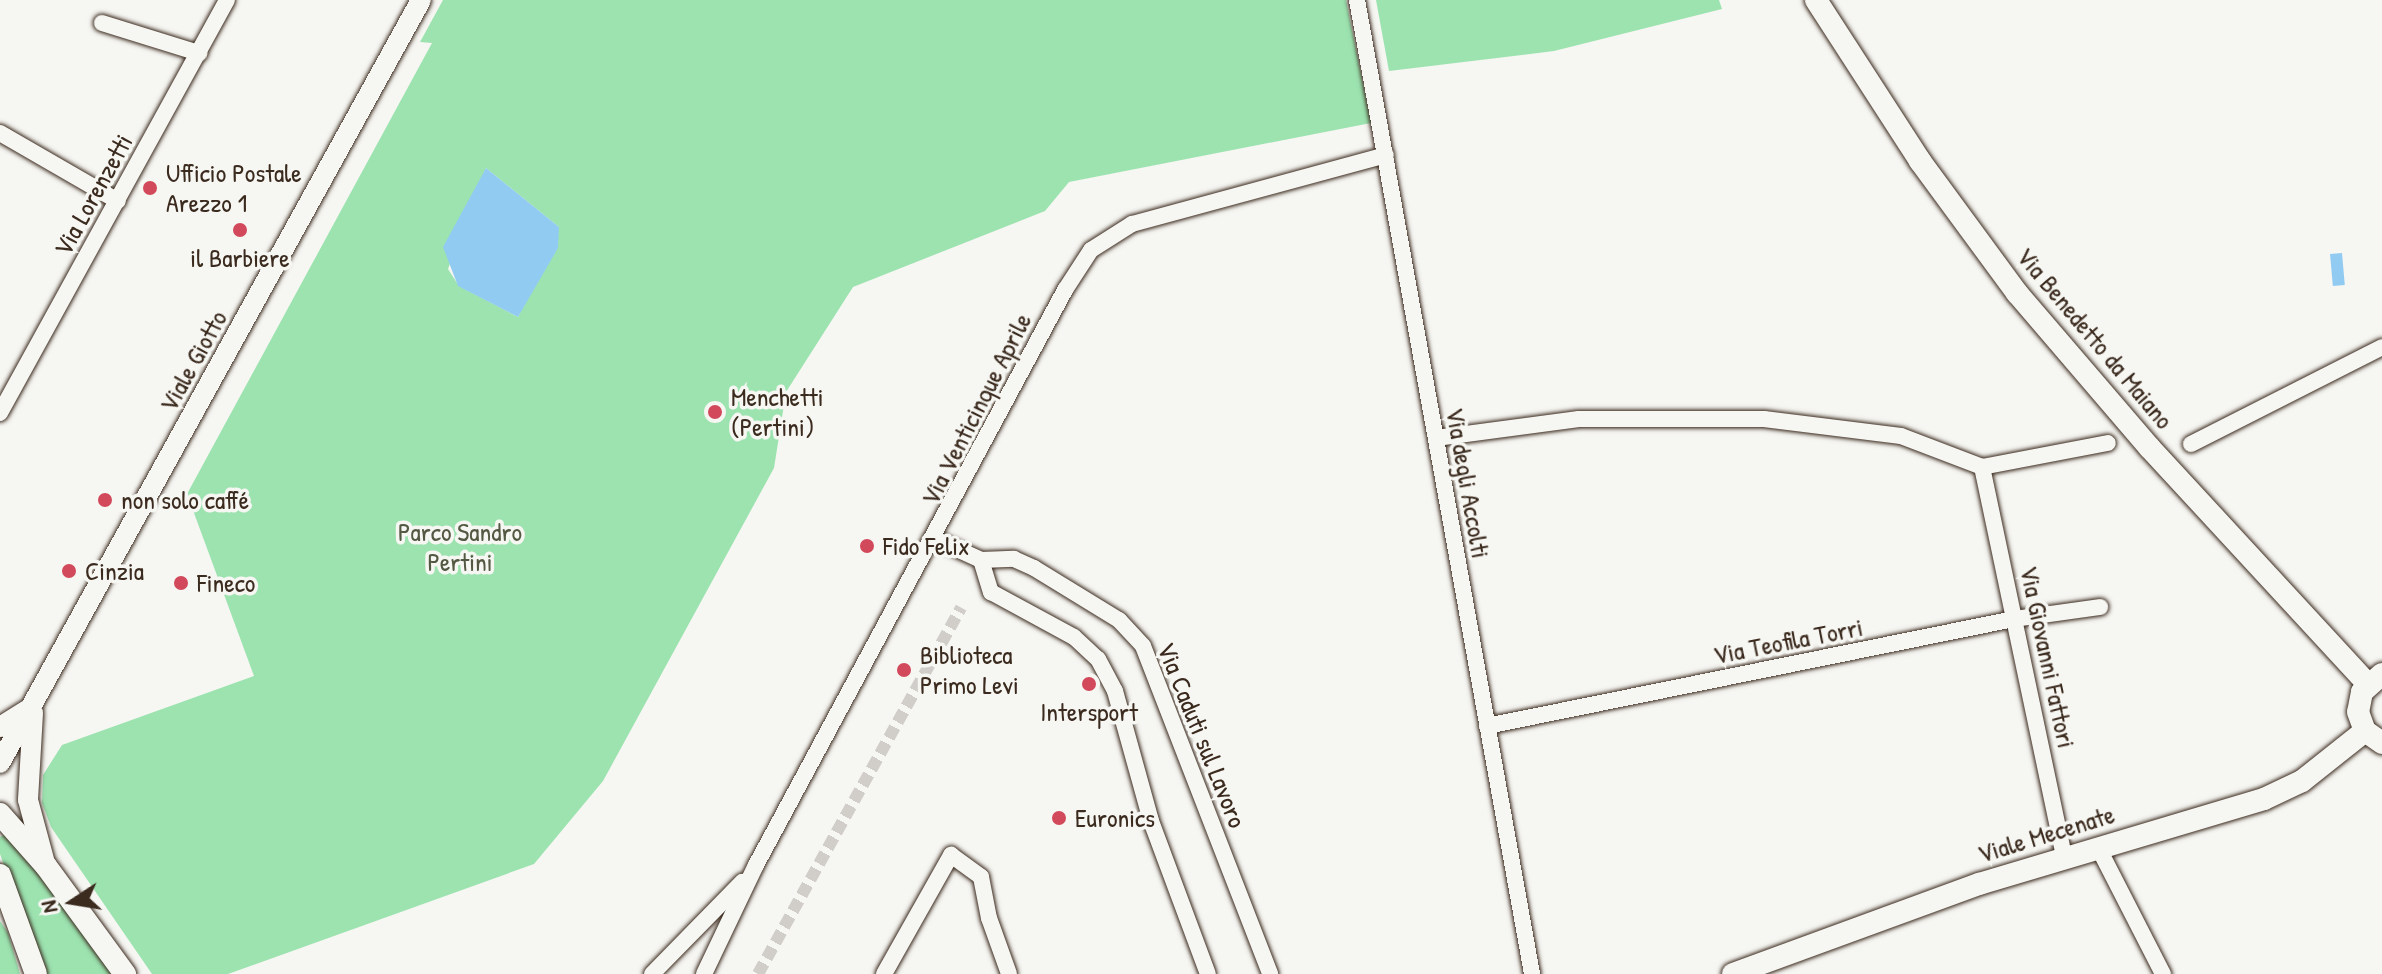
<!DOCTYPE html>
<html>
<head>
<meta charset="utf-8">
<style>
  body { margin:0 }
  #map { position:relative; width:2382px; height:974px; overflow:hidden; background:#f6f6f2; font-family:"Patrick Hand",sans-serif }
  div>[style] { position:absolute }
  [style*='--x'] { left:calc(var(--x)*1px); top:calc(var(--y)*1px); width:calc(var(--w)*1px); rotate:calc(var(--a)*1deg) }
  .green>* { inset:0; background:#9ce3b0 }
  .water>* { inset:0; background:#92cbf1; transform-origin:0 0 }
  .pedestrian-tunnel>* { height:12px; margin-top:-6px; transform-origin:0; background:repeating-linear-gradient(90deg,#d1cdc8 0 12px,transparent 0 18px) }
  .roads { filter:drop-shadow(0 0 2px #3b2a1e) drop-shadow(0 0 2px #3b2a1e) }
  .minor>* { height:16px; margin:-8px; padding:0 8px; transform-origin:8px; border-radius:8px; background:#f6f6f2 }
  .tertiary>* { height:20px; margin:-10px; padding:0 10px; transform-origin:10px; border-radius:10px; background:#f6f6f2 }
  .secondary>* { height:22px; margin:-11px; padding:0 11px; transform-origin:11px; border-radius:11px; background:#f6f6f2 }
  .dots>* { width:22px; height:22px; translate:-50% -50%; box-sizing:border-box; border:4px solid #f6f6f2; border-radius:50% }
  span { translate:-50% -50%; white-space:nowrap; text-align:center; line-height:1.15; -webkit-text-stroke:7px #f6f6f2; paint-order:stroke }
  .poi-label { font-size:26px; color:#3b2a1e }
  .left { translate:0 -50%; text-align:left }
  .street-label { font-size:26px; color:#3b2a1e }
  .park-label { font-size:26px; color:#535842 }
  .north { position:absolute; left:32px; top:862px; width:80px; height:80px; -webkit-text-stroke:6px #f6f6f2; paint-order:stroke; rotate:258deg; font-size:22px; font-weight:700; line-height:32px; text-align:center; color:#3b2a1e }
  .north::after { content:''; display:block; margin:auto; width:28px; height:36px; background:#3b2a1e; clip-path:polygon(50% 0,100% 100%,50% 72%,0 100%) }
</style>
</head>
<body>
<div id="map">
  <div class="green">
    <i style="clip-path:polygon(evenodd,443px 0,1346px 0,1371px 123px,1069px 182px,1045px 211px,853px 287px,786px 392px,774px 468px,603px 781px,534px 864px,228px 974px,152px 974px,51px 827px,42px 803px,43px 775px,62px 745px,254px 676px,187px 494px,432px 43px,420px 42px,443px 0,486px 168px,559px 227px,518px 317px,459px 286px,448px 269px,486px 168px)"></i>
    <i style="clip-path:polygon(1376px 0,1719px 0,1722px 9px,1554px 51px,1389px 71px)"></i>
    <i style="clip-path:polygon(9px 832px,117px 974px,44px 974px,0 854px,0 837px)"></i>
    <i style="clip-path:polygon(0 921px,8px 933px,20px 974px,0 974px)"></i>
  </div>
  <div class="water">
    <i style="clip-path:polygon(486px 168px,559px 227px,558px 248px,518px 317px,458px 286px,443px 247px)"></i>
    <i style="left:2342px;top:253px;width:32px;height:12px;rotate:85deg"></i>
  </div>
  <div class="pedestrian-tunnel">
    <i style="--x:758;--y:974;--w:419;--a:-61"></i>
  </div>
  <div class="roads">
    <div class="minor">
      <i style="--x:1357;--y:0;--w:990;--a:79.81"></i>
      <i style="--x:102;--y:23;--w:102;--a:17.2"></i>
      <i style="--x:0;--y:133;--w:136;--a:30"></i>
      <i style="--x:0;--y:413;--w:471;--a:-61.2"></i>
      <i style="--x:1436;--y:438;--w:144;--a:-7.6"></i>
      <i style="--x:1579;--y:419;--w:185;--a:0"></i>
      <i style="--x:1764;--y:419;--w:138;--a:7.1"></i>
      <i style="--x:1901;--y:436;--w:87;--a:20.9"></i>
      <i style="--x:1982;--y:467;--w:128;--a:-10.8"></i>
      <i style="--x:2191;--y:444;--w:214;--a:-26.9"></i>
      <i style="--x:1982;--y:467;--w:399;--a:78.1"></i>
      <i style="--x:935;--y:539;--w:51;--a:24.5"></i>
      <i style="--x:981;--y:560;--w:34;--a:73"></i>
      <i style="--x:991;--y:592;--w:94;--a:28.5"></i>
      <i style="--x:1074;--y:637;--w:33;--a:43"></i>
      <i style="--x:1098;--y:659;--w:36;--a:62"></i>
      <i style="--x:1115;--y:691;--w:135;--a:74.5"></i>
      <i style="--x:1151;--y:821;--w:163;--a:69.6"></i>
      <i style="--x:981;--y:560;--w:33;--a:-2"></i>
      <i style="--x:1014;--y:559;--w:22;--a:24"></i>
      <i style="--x:1034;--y:568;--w:100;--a:31.5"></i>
      <i style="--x:1119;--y:620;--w:35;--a:47"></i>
      <i style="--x:1143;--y:646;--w:352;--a:68.8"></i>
      <i style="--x:1487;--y:726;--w:538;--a:-11.48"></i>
      <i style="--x:2014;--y:619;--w:87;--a:-7.9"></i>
      <i style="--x:2098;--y:847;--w:143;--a:62.9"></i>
      <i style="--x:652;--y:974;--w:129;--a:-45.6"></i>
      <i style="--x:704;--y:974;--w:121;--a:-64.5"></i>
      <i style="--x:756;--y:865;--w:653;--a:-61.75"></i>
      <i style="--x:1065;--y:290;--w:48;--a:-57"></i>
      <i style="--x:1091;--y:250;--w:49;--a:-32.4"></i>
      <i style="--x:1132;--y:224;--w:263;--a:-15.2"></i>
      <i style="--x:884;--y:974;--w:137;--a:-60.6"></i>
      <i style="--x:951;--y:855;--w:37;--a:36"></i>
      <i style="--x:981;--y:877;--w:42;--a:79"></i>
      <i style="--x:989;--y:918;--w:59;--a:70.3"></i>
    </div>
    <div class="tertiary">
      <i style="--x:33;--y:713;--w:87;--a:93.3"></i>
      <i style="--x:28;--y:800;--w:65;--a:74.9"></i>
      <i style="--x:0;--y:727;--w:32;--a:-32"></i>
      <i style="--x:0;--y:763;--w:871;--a:-61.11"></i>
    </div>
    <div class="secondary">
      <i style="--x:1816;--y:0;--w:192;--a:57.1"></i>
      <i style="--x:1920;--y:161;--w:164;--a:53.7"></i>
      <i style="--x:2017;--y:293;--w:203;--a:49.4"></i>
      <i style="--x:2149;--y:447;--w:321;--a:47.3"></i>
      <i style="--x:2382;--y:674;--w:27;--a:138"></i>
      <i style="--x:2362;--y:692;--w:20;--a:101"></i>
      <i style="--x:2358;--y:712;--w:20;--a:70"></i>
      <i style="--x:2365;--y:731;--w:21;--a:35"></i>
      <i style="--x:0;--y:814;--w:69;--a:48.5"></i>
      <i style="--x:46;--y:866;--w:134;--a:53.8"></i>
      <i style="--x:0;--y:875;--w:105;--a:70"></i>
      <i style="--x:1733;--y:974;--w:262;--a:-20.1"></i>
      <i style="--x:1979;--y:884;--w:297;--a:-16.6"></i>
      <i style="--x:2264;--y:799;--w:42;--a:-25.3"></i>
      <i style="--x:2302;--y:781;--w:80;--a:-38.4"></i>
    </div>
  </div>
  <div class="dots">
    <i style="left:150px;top:188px;background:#d1495b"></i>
    <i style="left:240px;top:230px;background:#d1495b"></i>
    <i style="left:715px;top:412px;background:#d1495b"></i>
    <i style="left:105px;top:500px;background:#d1495b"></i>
    <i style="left:867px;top:546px;background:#d1495b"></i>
    <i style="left:69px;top:571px;background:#d1495b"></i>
    <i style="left:181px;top:583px;background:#d1495b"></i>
    <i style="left:904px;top:670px;background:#d1495b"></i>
    <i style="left:1089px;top:684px;background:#d1495b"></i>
    <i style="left:1059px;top:818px;background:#d1495b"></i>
  </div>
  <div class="poi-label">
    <span class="left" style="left:166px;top:188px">Ufficio Postale<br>Arezzo 1</span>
    <span style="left:240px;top:258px">il Barbiere</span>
    <span class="left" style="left:731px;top:412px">Menchetti<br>(Pertini)</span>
    <span class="left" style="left:121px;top:500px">non solo caffé</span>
    <span class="left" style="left:883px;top:546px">Fido Felix</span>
    <span class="left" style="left:85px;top:571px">Cinzia</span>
    <span class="left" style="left:197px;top:583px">Fineco</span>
    <span class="left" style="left:920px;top:670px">Biblioteca<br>Primo Levi</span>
    <span style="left:1089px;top:712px">Intersport</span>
    <span class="left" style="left:1075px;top:818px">Euronics</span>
  </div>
  <div class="street-label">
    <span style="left:93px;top:195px;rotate:-61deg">Via Lorenzetti</span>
    <span style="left:2095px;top:338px;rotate:50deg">Via Benedetto da Maiano</span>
    <span style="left:193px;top:361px;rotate:-61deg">Viale Giotto</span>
    <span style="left:976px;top:409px;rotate:-63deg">Via Venticinque Aprile</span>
    <span style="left:1468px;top:483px;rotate:80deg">Via degli Accolti</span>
    <span style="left:1788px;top:641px;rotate:-11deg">Via Teofila Torri</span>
    <span style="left:2048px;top:657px;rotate:78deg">Via Giovanni Fattori</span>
    <span style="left:1202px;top:735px;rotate:68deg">Via Caduti sul Lavoro</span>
    <span style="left:2046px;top:834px;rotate:-17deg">Viale Mecenate</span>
  </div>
  <div class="park-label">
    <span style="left:460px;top:547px">Parco Sandro<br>Pertini</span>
  </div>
  <div class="north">N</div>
</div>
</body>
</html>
